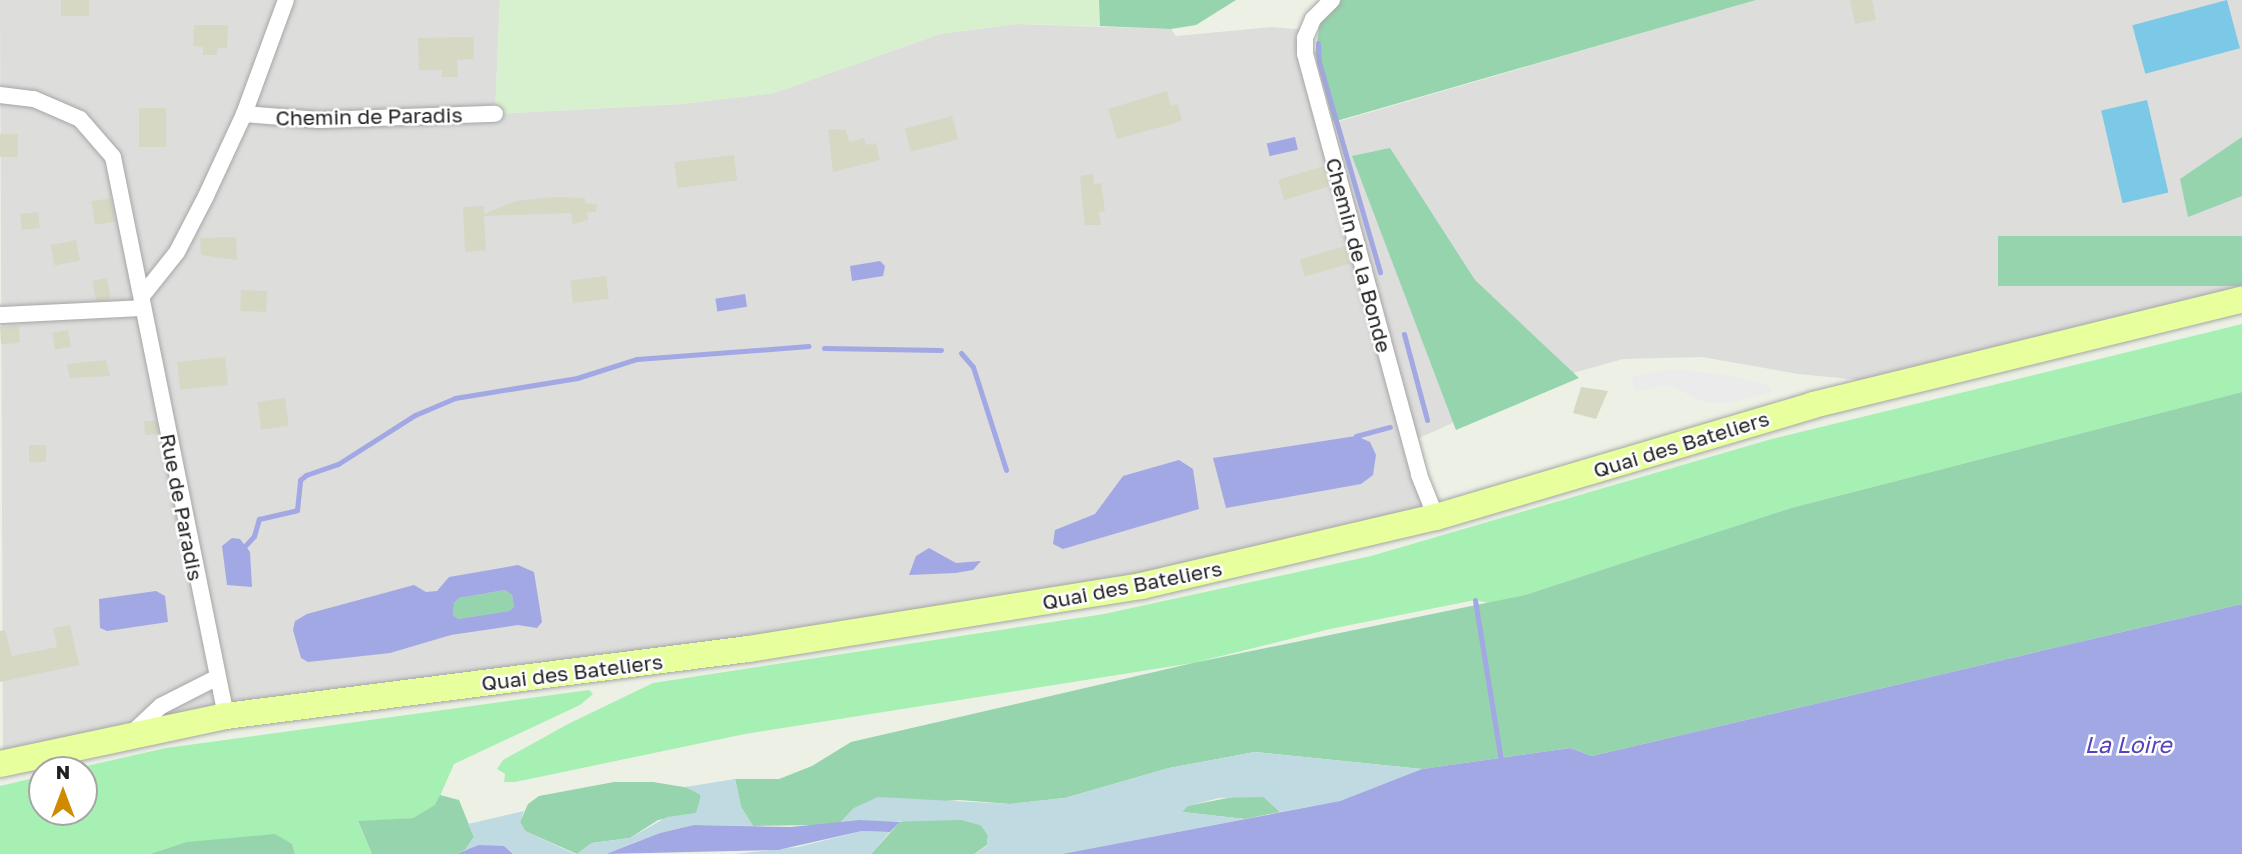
<!DOCTYPE html>
<html>
<head>
<meta charset="utf-8">
<style>
  body { margin:0 }
  #map { position:relative; width:2242px; height:854px; overflow:hidden; background:#edf1e5; font-family:"Golos Text",sans-serif }
  div>[style] { position:absolute }
  [style*='--x'] { left:calc(var(--x)*1px); top:calc(var(--y)*1px); width:calc(var(--w)*1px); rotate:calc(var(--a)*1deg) }
  .residential>* { inset:0; background:#dddddc }
  .farmland>* { inset:0; background:#d7f1ce }
  .grass>* { inset:0; background:#a6f0b3 }
  .forest>* { inset:0; background:#95d4ad; transform-origin:0 0 }
  .wetland>* { inset:0; background:#c0dae1 }
  .pitch>* { inset:0; background:#7bc9e7; transform-origin:0 0 }
  .parking>* { inset:0; background:#ebebeb }
  .water>* { inset:0; background:#a1a8e3; transform-origin:0 0 }
  .stream>* { height:5px; margin:-2.5px; padding:0 2.5px; transform-origin:2.5px; border-radius:2.5px; background:#a1a8e3 }
  .building>* { inset:0; background:#d6d8c4; transform-origin:0 0 }
  .roads { filter:drop-shadow(0 0 2px #a6a6a6) drop-shadow(0 0 2px #a6a6a6) }
  .minor>* { height:16px; margin:-8px; padding:0 8px; transform-origin:8px; border-radius:8px; background:#fff }
  .primary>* { height:26px; margin:-13px; padding:0 13px; transform-origin:13px; border-radius:13px; background:#e7ff9c }
  span { translate:-50% -50%; white-space:nowrap; text-align:center; line-height:1.15; -webkit-text-stroke:5px #fff; paint-order:stroke }
  .street-label { font-size:21px; color:#1f1f1f }
  .water-label { font-size:23px; color:#5642b9; font-style:italic }
  .north { position:absolute; left:28px; top:756px; width:70px; height:70px; box-sizing:border-box; background:#fff; border:2px solid #a5a5a5; border-radius:50%; rotate:0deg; font-size:19px; font-weight:700; line-height:28px; text-align:center; color:#1f1f1f }
  .north::after { content:''; display:block; margin:auto; width:24px; height:32px; background:#cf8a00; clip-path:polygon(50% 0,100% 100%,50% 72%,0 100%) }
</style>
</head>
<body>
<div id="map">
  <div class="residential">
    <i style="clip-path:polygon(0 0,500px 0,495px 114px,682px 104px,774px 93px,940px 34px,1016px 24px,1171px 29px,1176px 36px,1272px 27px,1307px 30px,1323px 126px,1756px 0,2242px 0,2242px 300px,1903px 384px,1798px 374px,1702px 357px,1623px 359px,1552px 379px,1410px 442px,1436px 517px,1281px 556px,3px 763px)"></i>
  </div>
  <div class="farmland">
    <i style="clip-path:polygon(500px 0,1099px 0,1100px 26px,1016px 24px,940px 34px,774px 93px,682px 104px,495px 114px)"></i>
  </div>
  <div class="grass">
    <i style="clip-path:polygon(2242px 324px,2242px 392px,1791px 508px,1525px 595px,1488px 603px,1475px 600px,1330px 629px,1193px 663px,745px 734px,515px 782px,504px 782px,505px 774px,497px 769px,503px 760px,568px 724px,653px 683px,1104px 614px,1371px 556px,1768px 440px)"></i>
    <i style="clip-path:polygon(589px 690px,593px 694px,580px 705px,454px 764px,436px 805px,413px 818px,358px 822px,372px 854px,295px 854px,292px 844px,229px 839px,186px 842px,150px 854px,0 854px,0 786px,42px 776px,42px 812px,84px 812px,84px 770px,69px 770px,166px 748px)"></i>
  </div>
  <div class="forest">
    <i style="clip-path:polygon(1099px 0,1236px 0,1196px 25px,1171px 29px,1100px 26px)"></i>
    <i style="clip-path:polygon(1341px 0,1756px 0,1333px 122px,1315px 54px,1320px 23px)"></i>
    <i style="clip-path:polygon(2242px 137px,2242px 196px,2188px 217px,2180px 179px)"></i>
    <i style="clip-path:polygon(1390px 148px,1475px 280px,1579px 378px,1456px 430px,1352px 156px)"></i>
    <i style="left:2242px;top:236px;width:50px;height:244px;rotate:90deg"></i>
    <i style="clip-path:polygon(2242px 392px,2242px 604px,1592px 756px,1570px 748px,1422px 769px,1255px 752px,1169px 768px,1065px 798px,1010px 804px,959px 800px,854px 808px,840px 823px,822px 825px,753px 826px,741px 807px,735px 779px,779px 779px,812px 766px,851px 742px,1193px 663px,1525px 595px,1791px 508px)"></i>
    <i style="clip-path:polygon(505px 590px,512px 595px,514px 607px,509px 611px,458px 619px,453px 615px,454px 603px,459px 598px)"></i>
    <i style="clip-path:polygon(614px 782px,653px 782px,696px 789px,701px 796px,699px 806px,697px 813px,658px 820px,630px 838px,592px 843px,577px 854px,525px 831px,520px 822px,528px 804px,539px 796px)"></i>
    <i style="clip-path:polygon(1248px 794px,1264px 797px,1280px 812px,1245px 819px,1182px 812px,1187px 806px)"></i>
    <i style="clip-path:polygon(440px 795px,459px 800px,474px 837px,465px 850px,456px 854px,372px 854px,358px 821px,413px 818px,435px 805px)"></i>
    <i style="clip-path:polygon(915px 818px,962px 820px,981px 825px,988px 835px,987px 845px,974px 854px,871px 854px,900px 822px)"></i>
    <i style="clip-path:polygon(275px 834px,292px 844px,295px 854px,150px 854px,186px 842px)"></i>
  </div>
  <div class="wetland">
    <i style="clip-path:polygon(1255px 752px,1422px 769px,1340px 801px,1280px 812px,1264px 797px,1219px 798px,1188px 806px,1182px 812px,1245px 819px,1062px 854px,974px 854px,987px 846px,988px 835px,981px 825px,962px 820px,840px 823px,854px 808px,878px 797px,1010px 804px,1065px 798px,1169px 768px)"></i>
    <i style="clip-path:polygon(735px 779px,741px 807px,753px 826px,694px 825px,660px 833px,606px 854px,577px 854px,592px 843px,630px 838px,667px 817px,696px 813px,701px 795px,685px 787px)"></i>
    <i style="clip-path:polygon(524px 811px,520px 822px,525px 831px,575px 854px,513px 854px,504px 846px,465px 850px,474px 837px,468px 824px)"></i>
    <i style="clip-path:polygon(862px 831px,890px 832px,871px 854px,734px 854px,798px 847px)"></i>
  </div>
  <div class="pitch">
    <i style="left:2227px;top:0;width:50px;height:98px;rotate:75deg"></i>
    <i style="left:2147px;top:100px;width:95px;height:47px;rotate:77deg"></i>
  </div>
  <div class="parking">
    <i style="clip-path:polygon(1673px 369px,1727px 375px,1768px 385px,1772px 392px,1730px 403px,1707px 403px,1667px 385px,1635px 392px,1632px 376px)"></i>
  </div>
  <div class="water">
    <i style="left:1295px;top:137px;width:13px;height:29px;rotate:77deg"></i>
    <i style="clip-path:polygon(880px 261px,885px 266px,883px 276px,852px 281px,850px 266px)"></i>
    <i style="left:745px;top:294px;width:13px;height:30px;rotate:81deg"></i>
    <i style="clip-path:polygon(1356px 436px,1370px 442px,1376px 455px,1373px 475px,1361px 484px,1226px 508px,1213px 458px)"></i>
    <i style="clip-path:polygon(1179px 460px,1193px 469px,1199px 509px,1063px 549px,1053px 544px,1055px 530px,1095px 514px,1123px 476px)"></i>
    <i style="clip-path:polygon(232px 538px,240px 539px,250px 552px,252px 587px,227px 585px,222px 546px)"></i>
    <i style="clip-path:polygon(929px 548px,956px 563px,981px 561px,973px 570px,955px 573px,909px 575px,916px 556px)"></i>
    <i style="clip-path:polygon(evenodd,518px 565px,534px 572px,542px 622px,537px 628px,518px 625px,451px 635px,390px 653px,308px 662px,301px 658px,293px 630px,295px 621px,307px 614px,414px 585px,426px 592px,437px 591px,449px 577px,518px 565px,505px 590px,512px 595px,514px 607px,509px 611px,458px 619px,453px 615px,454px 603px,459px 598px,505px 590px)"></i>
    <i style="clip-path:polygon(156px 591px,165px 596px,168px 622px,107px 631px,100px 628px,99px 599px)"></i>
    <i style="clip-path:polygon(2242px 604px,2242px 854px,1062px 854px,1340px 801px,1422px 769px,1570px 748px,1592px 756px)"></i>
    <i style="clip-path:polygon(860px 820px,900px 822px,890px 832px,862px 831px,778px 850px,606px 854px,660px 833px,694px 825px,791px 827px)"></i>
    <i style="clip-path:polygon(479px 845px,504px 846px,513px 854px,456px 854px)"></i>
  </div>
  <div class="stream">
    <i style="--x:1318;--y:43;--w:19;--a:87"></i>
    <i style="--x:1319;--y:62;--w:219;--a:73.8"></i>
    <i style="--x:1404;--y:334;--w:89;--a:75"></i>
    <i style="--x:824;--y:348;--w:117;--a:1"></i>
    <i style="--x:961;--y:353;--w:18;--a:49"></i>
    <i style="--x:973;--y:367;--w:108;--a:72.2"></i>
    <i style="--x:1356;--y:436;--w:35;--a:-15"></i>
    <i style="--x:243;--y:548;--w:16;--a:-47"></i>
    <i style="--x:254;--y:536;--w:18;--a:-74"></i>
    <i style="--x:259;--y:519;--w:39;--a:-13"></i>
    <i style="--x:297;--y:510;--w:30;--a:-84"></i>
    <i style="--x:300;--y:480;--w:8;--a:-40"></i>
    <i style="--x:306;--y:475;--w:34;--a:-19"></i>
    <i style="--x:338;--y:464;--w:91;--a:-32.5"></i>
    <i style="--x:415;--y:415;--w:43;--a:-23"></i>
    <i style="--x:455;--y:398;--w:124;--a:-9.3"></i>
    <i style="--x:577;--y:378;--w:63;--a:-17.6"></i>
    <i style="--x:637;--y:359;--w:172;--a:-4.3"></i>
    <i style="--x:1475;--y:600;--w:168;--a:80.8"></i>
  </div>
  <div class="building">
    <i style="left:61px;top:0;width:28px;height:16px"></i>
    <i style="clip-path:polygon(1850px 0,1872px 0,1876px 20px,1855px 24px)"></i>
    <i style="clip-path:polygon(194px 25px,228px 25px,227px 48px,218px 48px,217px 55px,203px 55px,203px 47px,193px 46px)"></i>
    <i style="clip-path:polygon(474px 37px,474px 59px,457px 60px,458px 77px,442px 77px,442px 70px,419px 70px,418px 38px)"></i>
    <i style="clip-path:polygon(1167px 91px,1171px 106px,1178px 104px,1182px 121px,1117px 139px,1108px 109px)"></i>
    <i style="left:139px;top:108px;width:27px;height:39px"></i>
    <i style="left:952px;top:116px;width:24px;height:49px;rotate:75deg"></i>
    <i style="clip-path:polygon(828px 129px,846px 130px,849px 142px,864px 138px,866px 145px,876px 143px,880px 160px,833px 172px)"></i>
    <i style="left:0;top:134px;width:18px;height:23px"></i>
    <i style="left:734px;top:155px;width:26px;height:60px;rotate:83deg"></i>
    <i style="left:1324px;top:166px;width:21px;height:48px;rotate:73deg"></i>
    <i style="clip-path:polygon(1093px 174px,1094px 184px,1101px 183px,1105px 211px,1099px 212px,1101px 225px,1085px 225px,1083px 209px,1080px 176px)"></i>
    <i style="clip-path:polygon(553px 197px,585px 198px,585px 203px,597px 205px,596px 212px,587px 212px,588px 220px,573px 224px,571px 213px,484px 216px,486px 250px,465px 252px,463px 207px,484px 206px,484px 214px,516px 201px)"></i>
    <i style="left:111px;top:198px;width:24px;height:20px;rotate:81deg"></i>
    <i style="left:38px;top:212px;width:16px;height:18px;rotate:83deg"></i>
    <i style="clip-path:polygon(236px 237px,237px 260px,201px 255px,200px 238px)"></i>
    <i style="left:76px;top:240px;width:21px;height:26px;rotate:79deg"></i>
    <i style="left:1346px;top:246px;width:18px;height:48px;rotate:74deg"></i>
    <i style="left:606px;top:276px;width:23px;height:36px;rotate:83deg"></i>
    <i style="left:107px;top:278px;width:21px;height:15px;rotate:79deg"></i>
    <i style="left:241px;top:290px;width:26px;height:21px;rotate:2deg"></i>
    <i style="left:19px;top:326px;width:17px;height:19px;rotate:87deg"></i>
    <i style="left:68px;top:330px;width:17px;height:16px;rotate:80deg"></i>
    <i style="left:225px;top:357px;width:28px;height:48px;rotate:84deg"></i>
    <i style="clip-path:polygon(106px 360px,110px 376px,70px 378px,67px 364px)"></i>
    <i style="clip-path:polygon(1581px 387px,1608px 391px,1596px 419px,1573px 413px)"></i>
    <i style="left:285px;top:398px;width:28px;height:28px;rotate:82deg"></i>
    <i style="clip-path:polygon(144px 421px,156px 421px,158px 434px,145px 435px)"></i>
    <i style="left:46px;top:445px;width:17px;height:17px;rotate:90deg"></i>
    <i style="clip-path:polygon(70px 625px,79px 665px,0 682px,0 631px,5px 630px,12px 656px,57px 647px,53px 628px)"></i>
  </div>
  <div class="roads">
    <div class="minor">
      <i style="--x:1332;--y:0;--w:27;--a:135"></i>
      <i style="--x:1313;--y:19;--w:21;--a:113"></i>
      <i style="--x:1305;--y:38;--w:16;--a:90"></i>
      <i style="--x:1305;--y:54;--w:436;--a:74.8"></i>
      <i style="--x:1419;--y:475;--w:45;--a:68"></i>
      <i style="--x:0;--y:95;--w:34;--a:7"></i>
      <i style="--x:34;--y:99;--w:50;--a:23.5"></i>
      <i style="--x:80;--y:119;--w:50;--a:49"></i>
      <i style="--x:113;--y:157;--w:570;--a:78.57"></i>
      <i style="--x:244;--y:114;--w:75;--a:4.6"></i>
      <i style="--x:319;--y:120;--w:176;--a:-2"></i>
      <i style="--x:142;--y:296;--w:56;--a:-51.5"></i>
      <i style="--x:177;--y:252;--w:63;--a:-62.6"></i>
      <i style="--x:206;--y:196;--w:90;--a:-65.1"></i>
      <i style="--x:244;--y:114;--w:121;--a:-69.8"></i>
      <i style="--x:0;--y:315;--w:143;--a:-2.8"></i>
      <i style="--x:132;--y:733;--w:40;--a:-43"></i>
      <i style="--x:161;--y:706;--w:62;--a:-27"></i>
    </div>
    <div class="primary">
      <i style="--x:0;--y:764;--w:231;--a:-12"></i>
      <i style="--x:226;--y:716;--w:526;--a:-7.31"></i>
      <i style="--x:748;--y:649;--w:398;--a:-9.1"></i>
      <i style="--x:1141;--y:586;--w:303;--a:-13.2"></i>
      <i style="--x:1436;--y:517;--w:393;--a:-16.5"></i>
      <i style="--x:1813;--y:405;--w:442;--a:-13.8"></i>
    </div>
  </div>
  <div class="street-label">
    <span style="left:369px;top:116px;rotate:-1deg">Chemin de Paradis</span>
    <span style="left:1359px;top:255px;rotate:75deg">Chemin de la Bonde</span>
    <span style="left:1681px;top:444px;rotate:-17deg">Quai des Bateliers</span>
    <span style="left:182px;top:507px;rotate:79deg">Rue de Paradis</span>
    <span style="left:1132px;top:585px;rotate:-11deg">Quai des Bateliers</span>
    <span style="left:572px;top:672px;rotate:-7deg">Quai des Bateliers</span>
  </div>
  <div class="water-label">
    <span style="left:2128px;top:744px">La Loire</span>
  </div>
  <div class="north">N</div>
</div>
</body>
</html>
